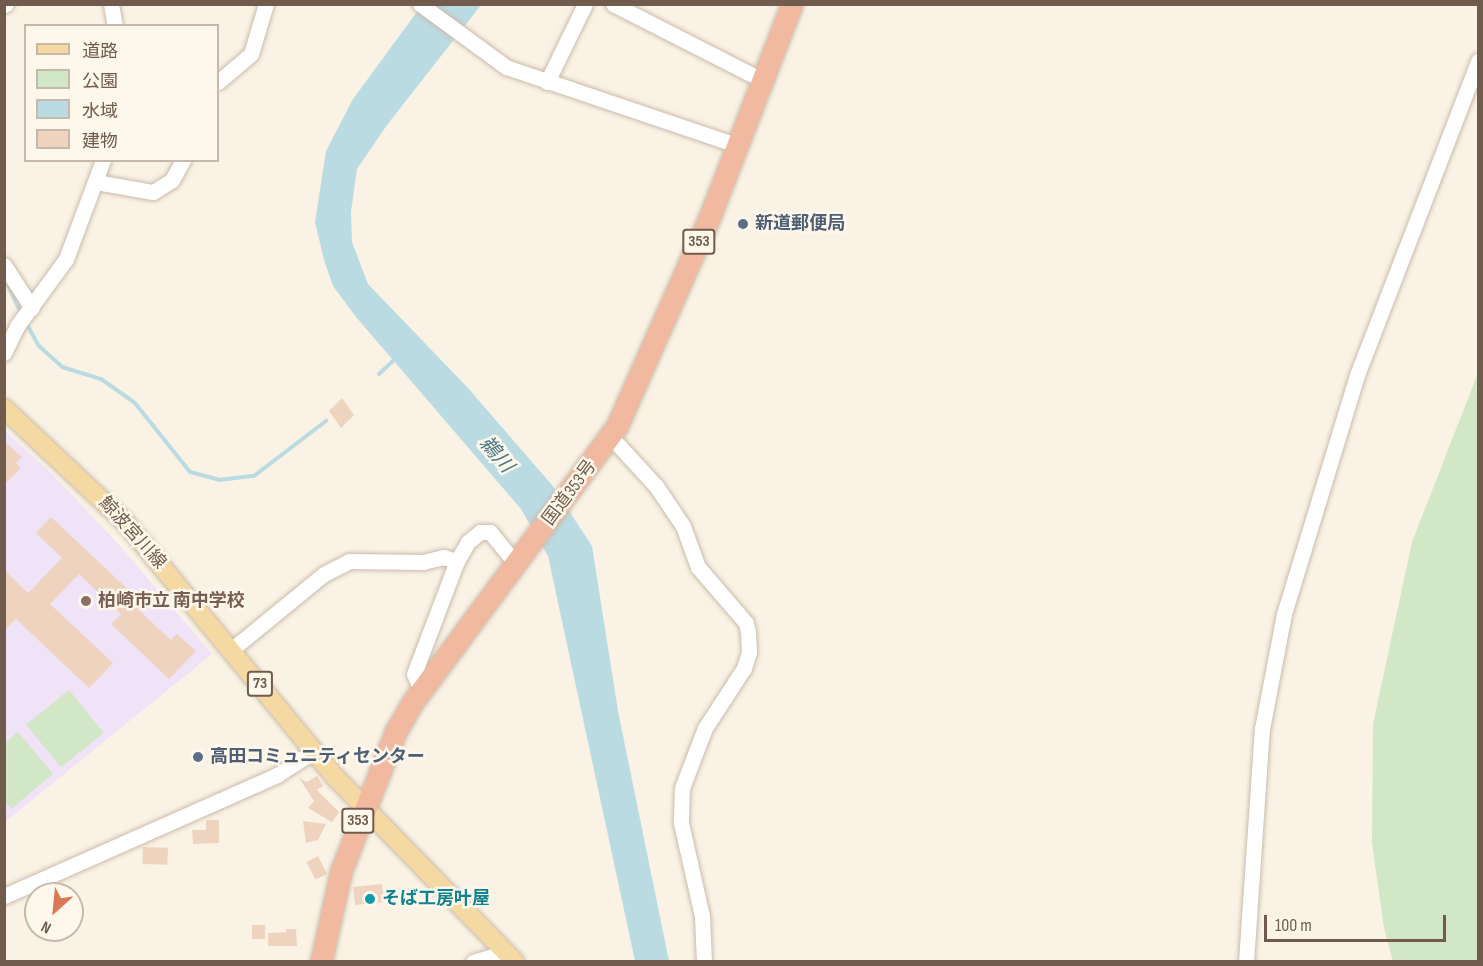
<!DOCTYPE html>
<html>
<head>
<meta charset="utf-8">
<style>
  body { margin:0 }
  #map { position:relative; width:1483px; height:966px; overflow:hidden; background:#faf3e5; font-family:"Sofia Sans Condensed","Noto Sans JP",sans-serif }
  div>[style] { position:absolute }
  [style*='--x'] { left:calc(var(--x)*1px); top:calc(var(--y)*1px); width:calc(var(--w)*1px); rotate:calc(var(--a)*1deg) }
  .education>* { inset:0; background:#f0e2f7 }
  .green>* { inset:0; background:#d1e7c5; transform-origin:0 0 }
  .water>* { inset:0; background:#bbdbe2 }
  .stream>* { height:4px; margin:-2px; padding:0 2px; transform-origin:2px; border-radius:2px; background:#bbdbe2 }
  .building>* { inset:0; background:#eed4bf; transform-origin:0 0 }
  .roads { filter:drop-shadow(0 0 2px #cbbbac) drop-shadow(0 0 2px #cbbbac) }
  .minor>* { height:15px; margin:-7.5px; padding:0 7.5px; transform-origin:7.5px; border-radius:7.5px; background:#fff }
  .major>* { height:18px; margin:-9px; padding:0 9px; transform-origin:9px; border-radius:9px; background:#f4d9a2 }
  .highway>* { height:21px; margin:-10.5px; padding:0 10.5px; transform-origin:10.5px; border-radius:10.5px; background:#f0b9a0 }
  .dots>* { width:16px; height:16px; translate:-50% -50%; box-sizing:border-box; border:3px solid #fef7eb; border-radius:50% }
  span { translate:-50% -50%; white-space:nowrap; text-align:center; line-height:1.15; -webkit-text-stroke:5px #fef7eb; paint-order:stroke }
  .shield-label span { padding:2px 4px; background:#fef7eb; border:2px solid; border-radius:4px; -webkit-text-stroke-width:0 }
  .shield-label { font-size:16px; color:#715b4c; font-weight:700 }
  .service-label { font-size:18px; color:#4e5e75; font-weight:700 }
  .left { translate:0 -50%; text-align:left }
  .street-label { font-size:18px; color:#715b4c }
  .education-label { font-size:18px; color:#785e54; font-weight:700 }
  .culture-label { font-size:18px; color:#0d838f; font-weight:700 }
  .water-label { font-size:20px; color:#477783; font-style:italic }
  .frame { position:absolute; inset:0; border:6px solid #715b4c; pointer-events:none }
  .legend { position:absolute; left:24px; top:24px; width:195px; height:138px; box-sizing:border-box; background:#fef7eb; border:2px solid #c6b9ab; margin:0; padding:8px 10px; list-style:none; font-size:18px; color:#715b4c }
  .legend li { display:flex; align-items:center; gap:12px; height:30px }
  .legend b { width:30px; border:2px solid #c6b9ab }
  .north { position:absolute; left:24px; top:882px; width:60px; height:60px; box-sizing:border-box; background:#fef7eb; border:2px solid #c6b9ab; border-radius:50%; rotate:207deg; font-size:16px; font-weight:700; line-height:24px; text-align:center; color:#715b4c }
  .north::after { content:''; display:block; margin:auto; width:21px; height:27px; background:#db7753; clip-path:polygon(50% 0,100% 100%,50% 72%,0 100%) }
  .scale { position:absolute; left:1264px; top:915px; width:182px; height:27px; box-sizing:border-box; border:3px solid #715b4c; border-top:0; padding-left:8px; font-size:18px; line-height:21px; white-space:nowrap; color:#715b4c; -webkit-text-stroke:4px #fef7eb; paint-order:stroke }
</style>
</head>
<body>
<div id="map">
  <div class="education">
    <i style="clip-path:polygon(4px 430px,54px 476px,121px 547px,212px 654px,5px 822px)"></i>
  </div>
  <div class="green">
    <i style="clip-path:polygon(1478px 373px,1478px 961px,1393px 961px,1384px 928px,1372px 843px,1373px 724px,1412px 542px)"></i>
    <i style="left:69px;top:690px;width:55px;height:55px;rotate:51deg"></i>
    <i style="clip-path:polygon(18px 732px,53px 774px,11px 809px,5px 801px,5px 743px)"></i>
  </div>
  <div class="water">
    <i style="clip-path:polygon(422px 5px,481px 5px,387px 125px,357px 169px,351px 212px,352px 242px,368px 284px,468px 388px,552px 485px,592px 546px,618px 711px,669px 961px,635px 961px,548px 556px,521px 509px,356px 317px,333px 286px,324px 260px,315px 222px,326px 151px,353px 99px)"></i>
  </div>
  <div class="stream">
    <i style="--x:7;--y:283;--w:35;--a:65"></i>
    <i style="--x:25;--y:321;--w:29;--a:61"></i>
    <i style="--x:39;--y:346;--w:31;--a:42"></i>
    <i style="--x:62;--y:367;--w:41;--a:17.1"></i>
    <i style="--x:101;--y:379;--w:42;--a:35.2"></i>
    <i style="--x:135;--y:403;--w:88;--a:51.4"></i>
    <i style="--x:190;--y:472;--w:30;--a:15"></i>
    <i style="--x:219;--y:480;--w:35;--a:-7"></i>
    <i style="--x:254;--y:476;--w:91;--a:-37.4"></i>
    <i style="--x:379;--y:374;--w:23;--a:-43"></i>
  </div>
  <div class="building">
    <i style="clip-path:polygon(342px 398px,354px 415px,341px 428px,329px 411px)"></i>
    <i style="clip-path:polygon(4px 441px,22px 457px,16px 463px,21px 468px,4px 485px)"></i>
    <i style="clip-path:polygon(51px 517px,135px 596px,130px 602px,171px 640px,177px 634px,196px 651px,169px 679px,111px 624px,121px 614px,79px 574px,50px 604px,113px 663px,89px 688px,16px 619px,4px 630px,4px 570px,28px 593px,62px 558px,36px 533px)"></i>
    <i style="clip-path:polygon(317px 776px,323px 786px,317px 790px,339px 812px,332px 822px,308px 808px,314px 801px,299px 778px,307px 782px)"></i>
    <i style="clip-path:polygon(206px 820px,219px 820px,219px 843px,193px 844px,192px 830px,206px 830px)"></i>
    <i style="clip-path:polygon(303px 821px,326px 824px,318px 840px,306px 843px)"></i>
    <i style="left:143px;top:847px;width:25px;height:17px;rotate:2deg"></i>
    <i style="left:318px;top:856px;width:20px;height:13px;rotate:63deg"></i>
    <i style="left:382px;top:884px;width:18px;height:29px;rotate:84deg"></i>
    <i style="left:252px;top:925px;width:13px;height:14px"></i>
    <i style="clip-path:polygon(286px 929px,296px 929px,297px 946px,268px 946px,268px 933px,286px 932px)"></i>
  </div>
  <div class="roads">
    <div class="minor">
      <i style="--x:111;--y:4;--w:22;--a:80"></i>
      <i style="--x:420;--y:4;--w:107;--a:36.2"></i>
      <i style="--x:506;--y:67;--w:244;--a:18.7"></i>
      <i style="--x:613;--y:4;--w:167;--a:27"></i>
      <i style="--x:4;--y:5;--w:2;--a:-27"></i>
      <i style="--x:218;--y:82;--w:43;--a:-40.3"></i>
      <i style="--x:251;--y:54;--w:52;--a:-73.3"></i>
      <i style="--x:547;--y:82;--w:87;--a:-64"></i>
      <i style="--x:96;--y:182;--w:58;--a:10"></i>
      <i style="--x:153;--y:192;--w:22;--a:-32"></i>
      <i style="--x:172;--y:180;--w:23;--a:-61"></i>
      <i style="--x:4;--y:265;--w:51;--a:56.9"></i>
      <i style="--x:4;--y:353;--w:30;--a:-64"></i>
      <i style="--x:17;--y:326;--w:83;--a:-53.8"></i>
      <i style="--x:66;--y:259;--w:106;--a:-69.5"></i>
      <i style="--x:611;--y:437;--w:67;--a:47.4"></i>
      <i style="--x:656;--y:486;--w:48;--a:56"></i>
      <i style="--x:683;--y:526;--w:44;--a:69.9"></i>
      <i style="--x:698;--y:567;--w:74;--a:49.4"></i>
      <i style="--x:746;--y:623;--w:9;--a:77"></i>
      <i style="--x:748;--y:632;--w:20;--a:87"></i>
      <i style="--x:749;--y:652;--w:17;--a:107"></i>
      <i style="--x:744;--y:668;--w:72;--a:123"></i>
      <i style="--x:705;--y:728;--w:64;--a:111"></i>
      <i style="--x:682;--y:788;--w:35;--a:92"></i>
      <i style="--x:681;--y:823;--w:95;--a:77.3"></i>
      <i style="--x:702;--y:916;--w:46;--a:87.5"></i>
      <i style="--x:231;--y:650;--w:120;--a:-39.3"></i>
      <i style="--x:324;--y:574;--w:28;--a:-27"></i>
      <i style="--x:349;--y:561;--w:74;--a:0.8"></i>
      <i style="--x:423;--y:562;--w:21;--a:-14"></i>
      <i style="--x:443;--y:557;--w:15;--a:16"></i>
      <i style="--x:421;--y:691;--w:18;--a:-112"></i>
      <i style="--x:414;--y:674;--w:121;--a:-69.2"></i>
      <i style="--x:457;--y:561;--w:22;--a:-60"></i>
      <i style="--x:468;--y:542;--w:16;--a:-40"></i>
      <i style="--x:480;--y:532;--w:10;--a:0"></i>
      <i style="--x:490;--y:532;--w:43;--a:50.7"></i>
      <i style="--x:4;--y:896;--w:299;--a:-23.9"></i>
      <i style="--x:277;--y:775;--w:44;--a:-33"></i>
      <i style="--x:473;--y:962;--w:34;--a:-17"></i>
      <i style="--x:1246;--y:962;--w:234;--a:-86.1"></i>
      <i style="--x:1262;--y:729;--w:117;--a:-79.2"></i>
      <i style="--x:1284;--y:614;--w:250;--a:-73"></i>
      <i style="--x:1357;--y:375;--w:337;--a:-68.9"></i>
    </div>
    <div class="major">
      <i style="--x:4;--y:408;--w:165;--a:43.3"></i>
      <i style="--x:124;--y:521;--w:335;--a:50.5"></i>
      <i style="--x:337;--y:779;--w:255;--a:45.8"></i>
    </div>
    <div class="highway">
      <i style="--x:321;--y:962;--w:93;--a:-77.6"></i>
      <i style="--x:341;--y:871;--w:150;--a:-68.6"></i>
      <i style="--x:396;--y:731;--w:32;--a:-60"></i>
      <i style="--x:412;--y:703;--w:345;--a:-53.5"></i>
      <i style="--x:617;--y:426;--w:230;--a:-66.1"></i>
      <i style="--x:710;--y:216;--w:227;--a:-68.9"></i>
    </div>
  </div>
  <div class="dots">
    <i style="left:743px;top:224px;background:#5c6f8a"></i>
    <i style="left:86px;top:601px;background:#8d6e63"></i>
    <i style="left:198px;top:757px;background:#5c6f8a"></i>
    <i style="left:370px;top:899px;background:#0f9aa8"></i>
  </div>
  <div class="shield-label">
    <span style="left:699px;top:242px">353</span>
    <span style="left:260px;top:684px">73</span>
    <span style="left:358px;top:821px">353</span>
  </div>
  <div class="service-label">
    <span class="left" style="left:755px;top:224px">新道郵便局</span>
    <span class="left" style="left:210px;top:757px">高田コミュニティセンター</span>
  </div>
  <div class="street-label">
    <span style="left:570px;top:493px;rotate:-53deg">国道353号</span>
    <span style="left:132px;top:533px;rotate:48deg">鯨波宮川線</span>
  </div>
  <div class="education-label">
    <span class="left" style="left:98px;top:601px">柏崎市立 南中学校</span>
  </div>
  <div class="culture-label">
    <span class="left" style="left:382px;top:899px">そば工房叶屋</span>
  </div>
  <div class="water-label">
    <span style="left:496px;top:455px;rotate:49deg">鵜川</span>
  </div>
  <div class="frame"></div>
  <ul class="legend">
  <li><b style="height:8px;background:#f4d9a2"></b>道路</li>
  <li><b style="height:16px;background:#d1e7c5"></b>公園</li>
  <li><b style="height:16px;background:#bbdbe2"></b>水域</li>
  <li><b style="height:16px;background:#eed4bf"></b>建物</li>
  </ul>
  <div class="north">N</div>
  <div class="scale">100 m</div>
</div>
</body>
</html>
